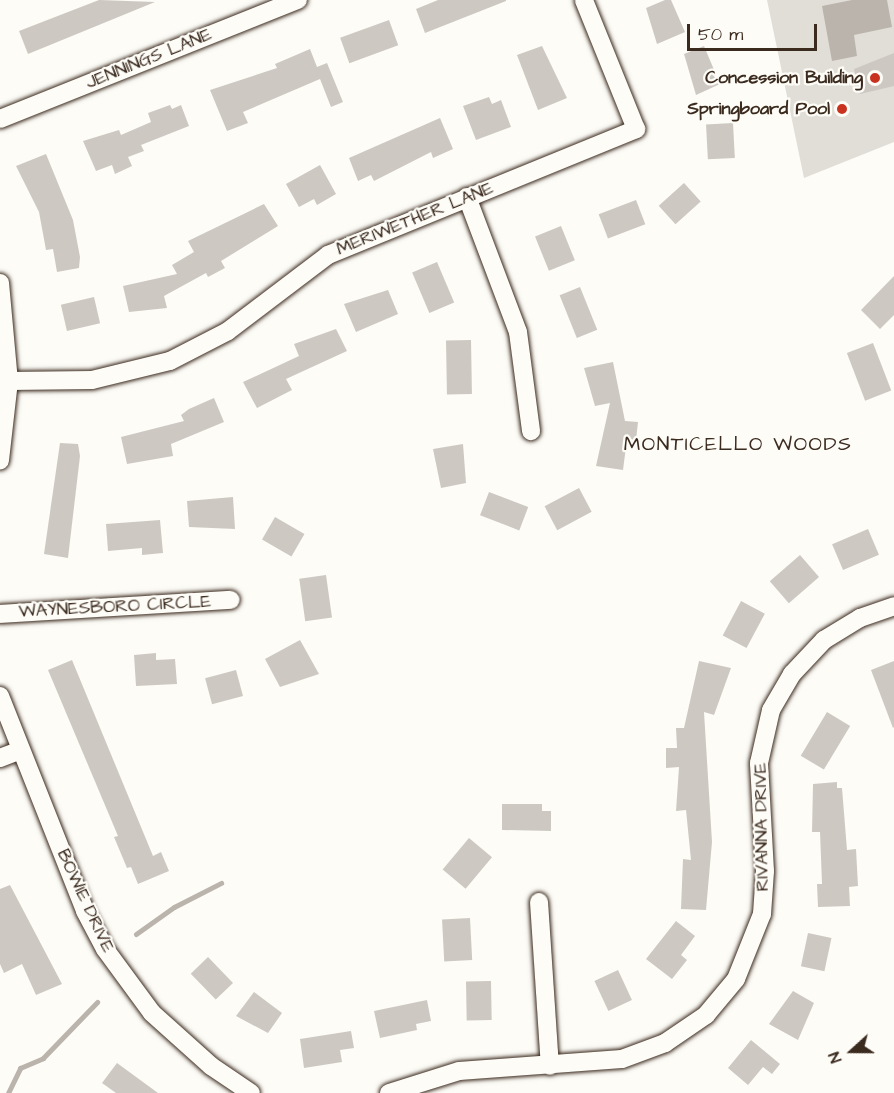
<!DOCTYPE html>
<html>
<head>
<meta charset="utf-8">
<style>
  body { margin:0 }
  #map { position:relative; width:894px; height:1093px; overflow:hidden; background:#fdfcf7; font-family:"Architects Daughter",sans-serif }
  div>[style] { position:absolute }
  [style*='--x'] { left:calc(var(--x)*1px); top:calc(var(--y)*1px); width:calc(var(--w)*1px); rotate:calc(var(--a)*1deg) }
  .green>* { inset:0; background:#e1ded7 }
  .water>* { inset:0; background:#bbb4ad }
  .stream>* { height:5px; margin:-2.5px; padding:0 2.5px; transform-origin:2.5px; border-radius:2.5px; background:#bbb4ad }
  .building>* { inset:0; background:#cdc8c2; transform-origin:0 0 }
  .roads { filter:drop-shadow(0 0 2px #3b2a1e) drop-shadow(0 0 2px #3b2a1e) }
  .minor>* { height:18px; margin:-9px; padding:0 9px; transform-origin:9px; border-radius:9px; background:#fdfcf7 }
  .dots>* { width:16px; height:16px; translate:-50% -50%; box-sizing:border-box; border:3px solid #fdfcf7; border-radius:50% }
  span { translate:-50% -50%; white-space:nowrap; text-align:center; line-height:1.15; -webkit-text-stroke:4.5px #fdfcf7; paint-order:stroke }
  .street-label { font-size:18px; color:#3b2a1e }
  .poi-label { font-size:18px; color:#3b2a1e; font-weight:700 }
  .right { translate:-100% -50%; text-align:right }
  .neighbourhood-label { font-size:20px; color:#3b2a1e; letter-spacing:1.5px }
  .north { position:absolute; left:822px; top:1021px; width:60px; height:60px; -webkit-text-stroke:4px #fdfcf7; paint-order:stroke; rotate:249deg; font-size:16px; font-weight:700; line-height:24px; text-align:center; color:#3b2a1e }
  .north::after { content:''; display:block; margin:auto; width:21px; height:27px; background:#3b2a1e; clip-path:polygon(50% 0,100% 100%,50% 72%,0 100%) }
  .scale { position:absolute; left:687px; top:24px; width:130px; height:27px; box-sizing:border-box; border:3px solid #3b2a1e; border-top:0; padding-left:8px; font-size:18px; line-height:21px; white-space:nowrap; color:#3b2a1e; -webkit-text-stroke:4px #fdfcf7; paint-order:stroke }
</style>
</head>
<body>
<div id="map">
  <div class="green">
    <i style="clip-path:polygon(767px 0,894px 0,894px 142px,804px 178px)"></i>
  </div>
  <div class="water">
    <i style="clip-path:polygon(852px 0,887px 0,892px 27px,854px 35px,857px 56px,832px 61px,822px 6px)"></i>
  </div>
  <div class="stream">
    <i style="--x:136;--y:934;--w:47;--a:-35.4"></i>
    <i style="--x:174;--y:907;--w:53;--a:-27.1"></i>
    <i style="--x:8;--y:1093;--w:28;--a:-64"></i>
    <i style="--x:20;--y:1068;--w:25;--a:-23"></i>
    <i style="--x:43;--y:1058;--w:78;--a:-46"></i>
  </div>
  <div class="building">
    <i style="clip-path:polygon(99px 0,155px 2px,28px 54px,19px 31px)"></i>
    <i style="clip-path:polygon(438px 0,506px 0,506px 1px,425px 33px,416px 9px)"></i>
    <i style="clip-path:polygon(665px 0,671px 0,685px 32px,657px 44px,646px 8px)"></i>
    <i style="left:389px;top:20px;width:27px;height:52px;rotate:70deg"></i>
    <i style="clip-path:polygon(542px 46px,567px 98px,538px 110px,517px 55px)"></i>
    <i style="clip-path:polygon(704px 46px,720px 84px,696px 95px,684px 54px)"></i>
    <i style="clip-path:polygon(310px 49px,317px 67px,327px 63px,343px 102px,331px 107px,320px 79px,243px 112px,248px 123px,227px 131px,210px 90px,277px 68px,275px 64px)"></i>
    <i style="clip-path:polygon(894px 53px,894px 86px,860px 94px,854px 69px)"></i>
    <i style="clip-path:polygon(489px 97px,492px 104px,501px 100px,511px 127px,476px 140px,463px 106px)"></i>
    <i style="clip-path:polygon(170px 105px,172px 109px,181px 105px,189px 126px,141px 145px,144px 151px,128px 157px,132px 166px,115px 174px,112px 165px,96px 171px,83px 141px,119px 130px,121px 135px,151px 122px,148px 113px)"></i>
    <i style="clip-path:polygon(440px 118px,453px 149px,433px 158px,431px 152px,374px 181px,371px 175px,358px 181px,349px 158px)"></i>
    <i style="left:733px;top:123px;width:35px;height:27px;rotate:87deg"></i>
    <i style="clip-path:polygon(46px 154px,73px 220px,80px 257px,79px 268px,57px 272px,53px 249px,46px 250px,39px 212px,16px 166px)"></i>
    <i style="clip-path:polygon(320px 165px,336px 194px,317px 205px,314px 199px,299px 207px,286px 184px)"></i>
    <i style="left:684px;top:183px;width:25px;height:34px;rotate:48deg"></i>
    <i style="left:636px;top:200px;width:26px;height:40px;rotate:69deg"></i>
    <i style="clip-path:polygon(264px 204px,278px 226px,221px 261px,225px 268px,208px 277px,206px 273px,164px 296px,167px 308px,129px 312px,123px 286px,177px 274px,172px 265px,194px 252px,188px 241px)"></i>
    <i style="left:561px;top:226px;width:37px;height:28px;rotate:68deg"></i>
    <i style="left:437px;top:262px;width:44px;height:27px;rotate:67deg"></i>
    <i style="clip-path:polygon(894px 276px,894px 315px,880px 329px,861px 310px)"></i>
    <i style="left:580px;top:287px;width:46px;height:22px;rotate:68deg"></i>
    <i style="clip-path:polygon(388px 290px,398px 314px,356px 332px,344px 304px)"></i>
    <i style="left:94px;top:297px;width:27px;height:34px;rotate:77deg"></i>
    <i style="clip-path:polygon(336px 329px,347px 351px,286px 379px,292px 390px,257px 408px,243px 382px,299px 356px,294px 344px)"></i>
    <i style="left:471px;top:340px;width:54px;height:25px;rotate:89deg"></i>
    <i style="left:873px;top:343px;width:51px;height:28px;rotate:69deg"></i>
    <i style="clip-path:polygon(613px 362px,625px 421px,638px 422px,636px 440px,627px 439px,623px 470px,596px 466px,610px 403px,595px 406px,584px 368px)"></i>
    <i style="clip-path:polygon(214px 398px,224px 422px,171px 444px,173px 456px,127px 464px,121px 437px,184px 421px,181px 415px,189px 409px)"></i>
    <i style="clip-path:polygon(60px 443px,78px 444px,80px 456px,68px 558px,44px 554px)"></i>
    <i style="clip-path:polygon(463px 444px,466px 483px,441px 488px,433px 449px)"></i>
    <i style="left:579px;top:488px;width:27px;height:39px;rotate:62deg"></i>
    <i style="left:489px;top:492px;width:42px;height:25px;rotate:21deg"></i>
    <i style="clip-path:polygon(233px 497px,235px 529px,189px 527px,187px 501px)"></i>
    <i style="left:275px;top:517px;width:34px;height:26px;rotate:30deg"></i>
    <i style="clip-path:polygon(160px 520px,163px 553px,142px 555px,142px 548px,108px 551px,106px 524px)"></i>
    <i style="left:868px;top:529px;width:28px;height:39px;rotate:67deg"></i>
    <i style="left:800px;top:555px;width:29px;height:40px;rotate:49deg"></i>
    <i style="left:326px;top:575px;width:43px;height:27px;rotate:82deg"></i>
    <i style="left:741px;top:601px;width:27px;height:39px;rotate:28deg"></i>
    <i style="clip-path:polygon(300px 640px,319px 674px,280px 687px,265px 659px)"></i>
    <i style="clip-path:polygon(156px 653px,156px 660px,175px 659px,177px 684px,136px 686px,134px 655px)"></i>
    <i style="clip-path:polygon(72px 660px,153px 856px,161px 852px,169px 871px,138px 884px,131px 867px,127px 868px,114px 837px,118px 836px,48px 670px)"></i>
    <i style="clip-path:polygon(699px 661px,731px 668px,714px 715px,704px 712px,712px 842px,706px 910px,681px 909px,683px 859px,691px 860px,686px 810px,676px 811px,679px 767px,666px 768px,666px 748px,677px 748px,676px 728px,684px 728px)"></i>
    <i style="clip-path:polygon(894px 661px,894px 727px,893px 728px,871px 670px)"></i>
    <i style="left:236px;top:670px;width:27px;height:32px;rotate:75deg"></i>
    <i style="left:827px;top:712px;width:27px;height:51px;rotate:31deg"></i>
    <i style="clip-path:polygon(837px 782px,837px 788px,842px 788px,847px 850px,856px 849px,858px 886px,849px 887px,850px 906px,818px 907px,817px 884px,822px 884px,820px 832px,812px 832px,813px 784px)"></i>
    <i style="clip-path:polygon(502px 804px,542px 804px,542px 811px,551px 811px,551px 831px,502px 830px)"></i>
    <i style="left:469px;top:838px;width:30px;height:41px;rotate:40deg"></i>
    <i style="clip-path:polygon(10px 885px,62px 984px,36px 995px,22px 964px,4px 973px,0 964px,0 889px)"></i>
    <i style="left:470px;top:918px;width:42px;height:28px;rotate:87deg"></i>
    <i style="clip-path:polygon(676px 921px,695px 936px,681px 955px,687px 960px,672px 979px,646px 959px)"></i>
    <i style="left:808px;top:933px;width:24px;height:34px;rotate:12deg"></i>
    <i style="left:208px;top:957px;width:36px;height:24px;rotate:46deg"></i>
    <i style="left:618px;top:970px;width:33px;height:26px;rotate:65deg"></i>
    <i style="left:491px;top:981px;width:39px;height:25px;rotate:89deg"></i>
    <i style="clip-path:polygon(793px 991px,814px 1003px,798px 1040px,769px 1024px)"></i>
    <i style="clip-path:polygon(254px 992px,282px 1013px,268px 1033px,236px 1016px)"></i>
    <i style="clip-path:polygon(427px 1000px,431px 1021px,416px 1024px,417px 1030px,380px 1038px,374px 1011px)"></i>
    <i style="clip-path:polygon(351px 1031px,354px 1048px,340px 1050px,342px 1062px,304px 1068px,300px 1039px)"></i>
    <i style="clip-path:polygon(751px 1040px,780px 1064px,772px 1074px,763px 1067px,748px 1085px,728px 1068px)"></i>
    <i style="clip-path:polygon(117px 1063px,158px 1093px,116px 1093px,102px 1083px)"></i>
  </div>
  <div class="roads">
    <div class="minor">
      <i style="--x:0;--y:119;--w:321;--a:-21.8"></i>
      <i style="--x:467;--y:197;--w:144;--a:69.3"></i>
      <i style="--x:518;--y:332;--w:100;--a:82.5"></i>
      <i style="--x:0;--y:283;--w:98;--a:84.8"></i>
      <i style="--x:9;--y:381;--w:80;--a:96.5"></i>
      <i style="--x:9;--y:381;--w:83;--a:-0.7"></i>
      <i style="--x:92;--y:380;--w:80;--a:-13.7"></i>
      <i style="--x:170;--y:361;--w:65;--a:-27.3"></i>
      <i style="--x:228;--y:331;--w:126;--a:-37.2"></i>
      <i style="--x:328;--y:255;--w:333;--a:-22.2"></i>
      <i style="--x:636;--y:129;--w:139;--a:-112"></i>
      <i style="--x:0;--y:614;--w:231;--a:-3.5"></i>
      <i style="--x:0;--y:696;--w:231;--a:68.4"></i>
      <i style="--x:85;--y:911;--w:43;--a:62.2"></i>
      <i style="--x:105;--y:949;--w:79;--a:53.7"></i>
      <i style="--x:152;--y:1013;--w:79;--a:41.9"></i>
      <i style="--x:211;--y:1066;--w:48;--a:34"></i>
      <i style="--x:0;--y:758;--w:22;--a:-21"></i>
      <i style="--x:539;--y:902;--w:164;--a:86.2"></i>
      <i style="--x:389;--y:1093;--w:73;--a:-17.4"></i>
      <i style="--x:459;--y:1071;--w:163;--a:-4.2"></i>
      <i style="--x:622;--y:1059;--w:46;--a:-20.4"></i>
      <i style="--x:665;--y:1043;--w:50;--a:-34.3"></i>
      <i style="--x:706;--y:1015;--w:47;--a:-50.2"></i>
      <i style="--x:736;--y:979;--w:70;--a:-68.2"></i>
      <i style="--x:762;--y:914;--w:43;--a:-86"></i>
      <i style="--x:765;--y:871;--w:108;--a:-93.2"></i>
      <i style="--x:759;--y:763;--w:54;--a:-77.2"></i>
      <i style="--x:771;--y:710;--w:42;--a:-59.7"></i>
      <i style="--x:792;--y:674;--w:47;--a:-46.7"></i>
      <i style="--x:824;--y:640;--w:42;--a:-31.4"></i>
      <i style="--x:860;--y:618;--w:36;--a:-19"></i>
    </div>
  </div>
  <div class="dots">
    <i style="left:875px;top:78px;background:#c8321e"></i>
    <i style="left:842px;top:109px;background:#c8321e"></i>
  </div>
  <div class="street-label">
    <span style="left:149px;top:59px;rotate:-22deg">JENNINGS LANE</span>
    <span style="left:415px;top:219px;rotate:-22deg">MERIWETHER LANE</span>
    <span style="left:115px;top:607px;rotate:-3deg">WAYNESBORO CIRCLE</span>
    <span style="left:762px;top:827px;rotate:-91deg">RIVANNA DRIVE</span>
    <span style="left:85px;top:901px;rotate:65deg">BOWIE DRIVE</span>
  </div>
  <div class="poi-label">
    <span class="right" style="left:863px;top:78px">Concession Building</span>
    <span class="right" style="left:830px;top:109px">Springboard Pool</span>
  </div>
  <div class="neighbourhood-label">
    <span style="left:738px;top:444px">MONTICELLO WOODS</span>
  </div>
  <div class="north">N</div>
  <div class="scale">50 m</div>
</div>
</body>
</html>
